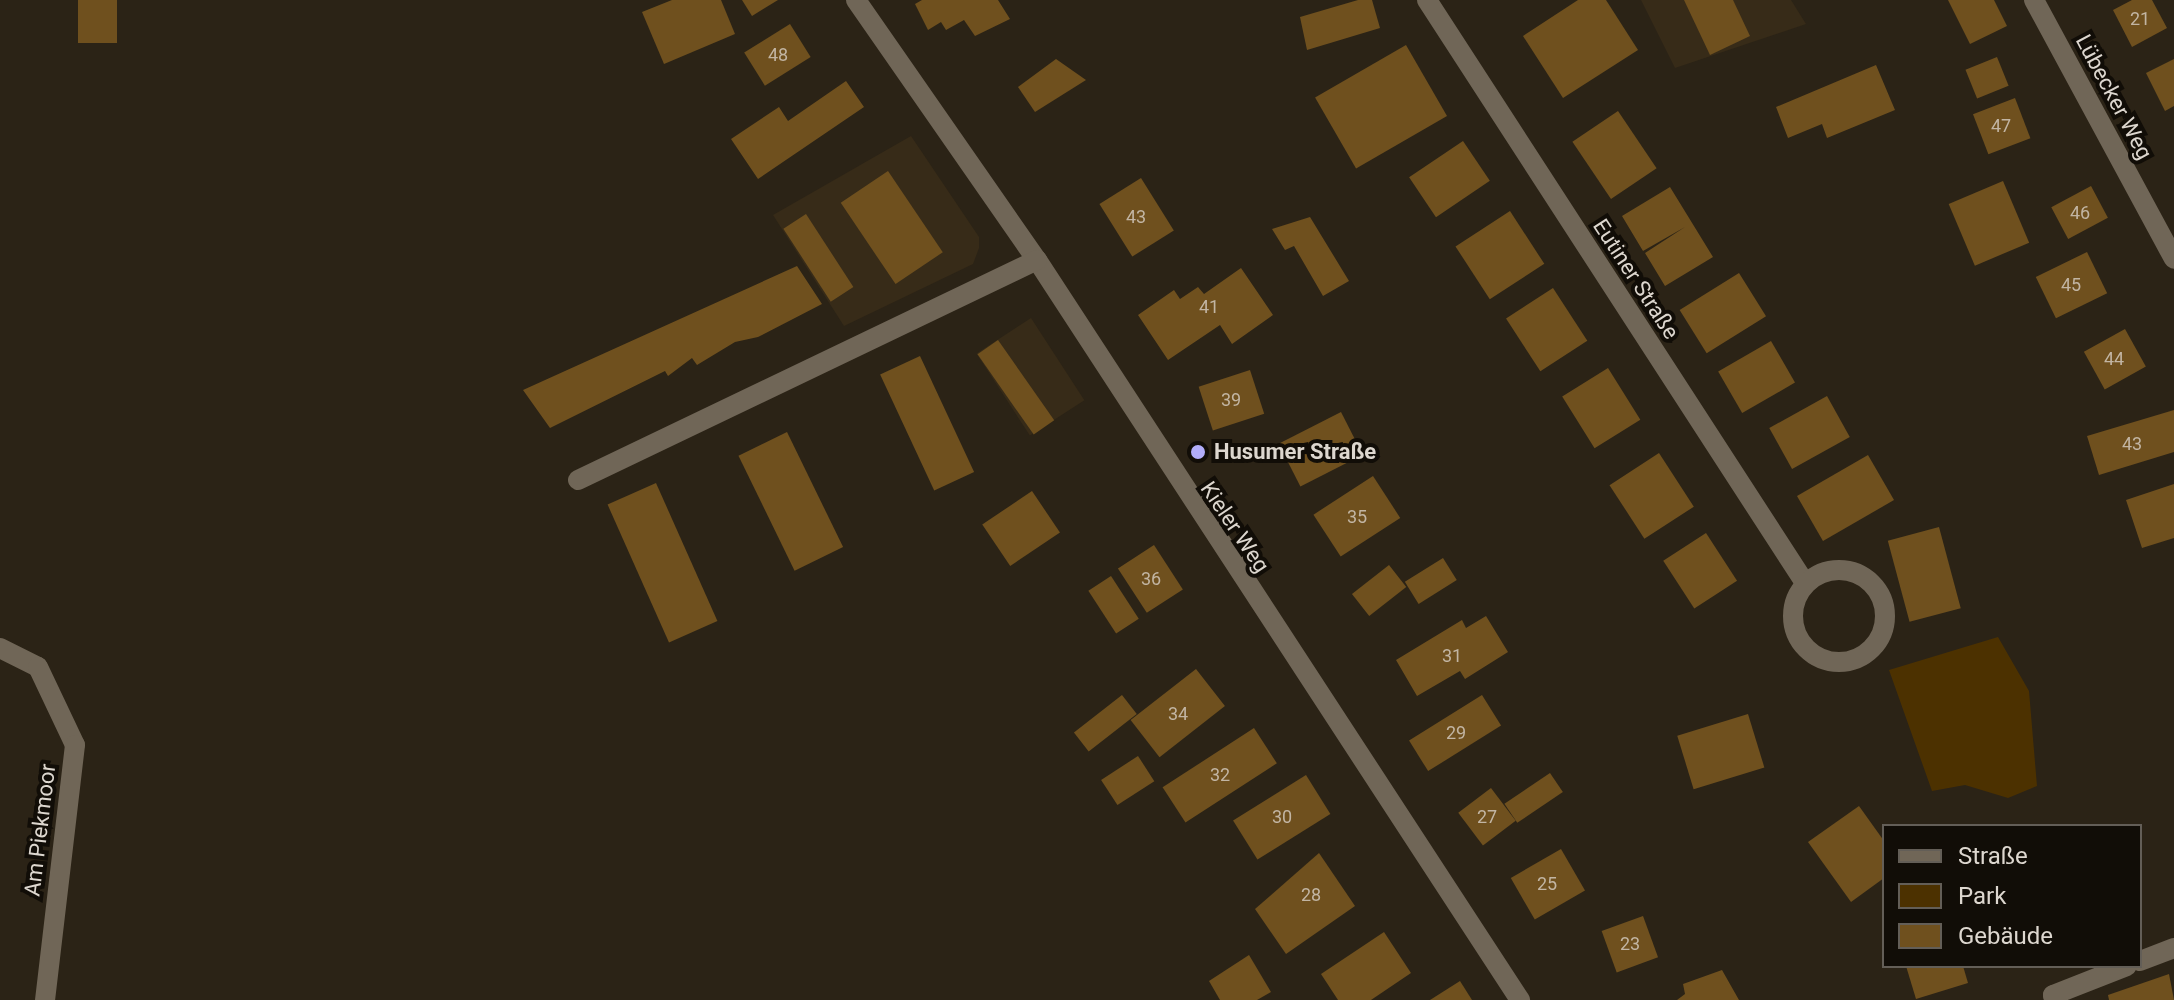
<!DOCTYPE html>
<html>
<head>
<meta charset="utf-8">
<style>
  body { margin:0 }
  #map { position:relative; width:2174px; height:1000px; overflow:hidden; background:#2b2316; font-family:Roboto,sans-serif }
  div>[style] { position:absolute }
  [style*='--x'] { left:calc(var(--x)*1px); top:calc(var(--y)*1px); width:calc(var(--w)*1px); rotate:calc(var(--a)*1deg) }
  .built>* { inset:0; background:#372b18; transform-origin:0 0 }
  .green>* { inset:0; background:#4c3100 }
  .building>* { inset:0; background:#6f501e; transform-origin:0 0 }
  .minor>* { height:20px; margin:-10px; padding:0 10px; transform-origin:10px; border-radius:10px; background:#706657 }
  .minor>.ring { margin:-10px; padding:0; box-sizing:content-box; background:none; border:20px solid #706657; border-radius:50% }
  .dots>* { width:22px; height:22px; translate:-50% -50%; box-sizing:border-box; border:4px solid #110d07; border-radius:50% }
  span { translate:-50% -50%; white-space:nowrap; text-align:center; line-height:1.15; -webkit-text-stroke:8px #110d07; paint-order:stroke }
  .number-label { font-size:18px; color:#c2b5a3 }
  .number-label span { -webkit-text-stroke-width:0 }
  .street-label { font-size:22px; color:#ddd7cf }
  .poi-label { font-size:22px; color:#ddd7cf; font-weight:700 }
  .left { translate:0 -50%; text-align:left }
  .legend { position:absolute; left:1882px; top:824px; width:260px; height:144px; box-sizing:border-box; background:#110d07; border:2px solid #635e57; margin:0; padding:10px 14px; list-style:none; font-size:24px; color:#ddd7cf }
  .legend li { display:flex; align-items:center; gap:16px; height:40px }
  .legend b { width:40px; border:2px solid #635e57 }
</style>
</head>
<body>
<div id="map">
  <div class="built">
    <i style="clip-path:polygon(1641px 0,1791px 0,1806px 24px,1675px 68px)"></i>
    <i style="clip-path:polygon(911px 136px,979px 237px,979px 248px,973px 264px,844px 326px,773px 215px)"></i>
    <i style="left:1031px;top:318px;width:98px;height:65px;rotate:57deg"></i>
  </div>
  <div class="green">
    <i style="clip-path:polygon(1998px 637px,2029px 691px,2037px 786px,2008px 798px,1965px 785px,1932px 791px,1889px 670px)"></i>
  </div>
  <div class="building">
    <i style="left:78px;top:0;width:39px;height:43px"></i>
    <i style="clip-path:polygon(672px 0,721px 0,735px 34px,664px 64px,642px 12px)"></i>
    <i style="clip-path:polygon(742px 0,778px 0,752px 16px)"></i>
    <i style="clip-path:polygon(922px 0,998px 0,1010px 19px,975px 36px,964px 20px,946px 30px,941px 22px,928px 30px,915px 4px)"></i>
    <i style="clip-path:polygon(1358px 0,1372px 0,1380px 28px,1307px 50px,1300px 17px)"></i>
    <i style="clip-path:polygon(1578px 0,1606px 0,1638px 50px,1563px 98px,1523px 36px)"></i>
    <i style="clip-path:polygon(1684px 0,1733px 0,1750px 36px,1710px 55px)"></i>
    <i style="clip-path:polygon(1948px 0,1994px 0,2007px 26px,1970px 44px)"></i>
    <i style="clip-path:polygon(2132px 0,2152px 0,2167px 28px,2132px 47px,2113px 10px)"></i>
    <i style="left:790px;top:24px;width:39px;height:54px;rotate:58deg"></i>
    <i style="left:1406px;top:45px;width:82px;height:105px;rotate:60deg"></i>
    <i style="left:1997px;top:57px;width:31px;height:34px;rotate:68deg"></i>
    <i style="clip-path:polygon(1056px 59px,1086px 80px,1035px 112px,1018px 87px)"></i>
    <i style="clip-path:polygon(2174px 59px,2174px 106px,2165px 111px,2146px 73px)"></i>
    <i style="clip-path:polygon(1876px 65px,1895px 110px,1827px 138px,1822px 124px,1788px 138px,1776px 107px)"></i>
    <i style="clip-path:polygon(846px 81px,864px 107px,758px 179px,731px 139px,779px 107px,788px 121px)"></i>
    <i style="left:2015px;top:98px;width:43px;height:45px;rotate:69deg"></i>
    <i style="left:1618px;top:111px;width:69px;height:55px;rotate:56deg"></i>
    <i style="left:1463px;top:141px;width:48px;height:65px;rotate:56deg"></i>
    <i style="left:888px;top:171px;width:98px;height:57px;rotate:56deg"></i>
    <i style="left:1141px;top:178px;width:62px;height:49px;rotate:58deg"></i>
    <i style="left:2003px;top:181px;width:67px;height:59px;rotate:67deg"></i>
    <i style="left:2091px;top:186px;width:36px;height:45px;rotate:62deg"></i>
    <i style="clip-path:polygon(1670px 187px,1713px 257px,1665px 286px,1645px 253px,1685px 227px,1643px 251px,1622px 216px)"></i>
    <i style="left:1510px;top:211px;width:63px;height:65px;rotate:57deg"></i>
    <i style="left:806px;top:214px;width:87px;height:27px;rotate:57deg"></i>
    <i style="clip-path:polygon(1310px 217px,1349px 281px,1323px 296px,1294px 246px,1285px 250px,1272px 229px)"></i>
    <i style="left:2087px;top:252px;width:46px;height:57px;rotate:64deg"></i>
    <i style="clip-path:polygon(797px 266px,822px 304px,758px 337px,735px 342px,697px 365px,692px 358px,668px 376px,665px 371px,550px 428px,523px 390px)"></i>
    <i style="clip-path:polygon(1241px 268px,1273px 315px,1232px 344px,1220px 325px,1168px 360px,1138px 315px,1174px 290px,1180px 299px,1198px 287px,1204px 294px)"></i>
    <i style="left:1739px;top:273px;width:51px;height:70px;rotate:58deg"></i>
    <i style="left:1553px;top:288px;width:63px;height:56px;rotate:57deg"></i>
    <i style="left:2125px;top:329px;width:43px;height:47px;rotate:61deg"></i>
    <i style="left:998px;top:340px;width:98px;height:25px;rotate:55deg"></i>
    <i style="left:1771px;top:341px;width:48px;height:61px;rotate:60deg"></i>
    <i style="left:920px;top:356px;width:128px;height:44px;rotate:65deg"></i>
    <i style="left:1608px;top:368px;width:61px;height:54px;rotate:58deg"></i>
    <i style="left:1250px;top:370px;width:46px;height:54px;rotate:72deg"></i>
    <i style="left:1827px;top:396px;width:47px;height:66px;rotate:61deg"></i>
    <i style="clip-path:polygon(2174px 410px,2174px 452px,2099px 475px,2087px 436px)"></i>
    <i style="left:1341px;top:412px;width:48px;height:70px;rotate:63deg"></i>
    <i style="left:787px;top:432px;width:128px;height:54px;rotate:64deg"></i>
    <i style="left:1659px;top:453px;width:64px;height:59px;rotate:57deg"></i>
    <i style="left:1868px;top:455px;width:52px;height:82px;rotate:60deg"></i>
    <i style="left:1373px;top:476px;width:50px;height:71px;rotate:57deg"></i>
    <i style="left:656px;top:483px;width:151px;height:53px;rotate:66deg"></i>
    <i style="clip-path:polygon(2174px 484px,2174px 538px,2142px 548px,2126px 500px)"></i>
    <i style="left:1032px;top:491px;width:50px;height:60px;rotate:56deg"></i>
    <i style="left:1939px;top:527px;width:84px;height:53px;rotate:75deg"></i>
    <i style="left:1706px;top:533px;width:57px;height:51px;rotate:57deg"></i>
    <i style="left:1154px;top:545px;width:53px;height:43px;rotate:57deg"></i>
    <i style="left:1443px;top:558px;width:26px;height:45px;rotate:58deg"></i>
    <i style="left:1389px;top:565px;width:28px;height:47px;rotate:52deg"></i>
    <i style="left:1111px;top:576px;width:51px;height:27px;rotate:57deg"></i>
    <i style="clip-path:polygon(1486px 616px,1508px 652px,1465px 679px,1460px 671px,1417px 696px,1396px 660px,1462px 620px,1466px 628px)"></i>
    <i style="left:1196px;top:669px;width:47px;height:83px;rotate:52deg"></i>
    <i style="left:1122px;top:695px;width:24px;height:61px;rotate:52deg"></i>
    <i style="left:1482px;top:695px;width:36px;height:86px;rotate:58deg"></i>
    <i style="left:1748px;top:714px;width:56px;height:74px;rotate:73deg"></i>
    <i style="left:1254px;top:728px;width:42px;height:109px;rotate:57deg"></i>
    <i style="left:1138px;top:756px;width:30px;height:44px;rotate:57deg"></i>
    <i style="left:1550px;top:773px;width:23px;height:55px;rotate:56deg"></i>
    <i style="left:1306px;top:775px;width:46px;height:86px;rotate:58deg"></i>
    <i style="left:1491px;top:788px;width:41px;height:41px;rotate:53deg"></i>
    <i style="clip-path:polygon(1859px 806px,1884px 841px,1884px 878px,1851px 902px,1808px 842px)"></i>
    <i style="left:1561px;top:849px;width:48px;height:58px;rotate:60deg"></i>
    <i style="clip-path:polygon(1319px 853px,1355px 906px,1286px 954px,1255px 909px)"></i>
    <i style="left:1643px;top:916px;width:44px;height:44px;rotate:70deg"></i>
    <i style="clip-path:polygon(1384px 932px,1411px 973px,1371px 1000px,1338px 1000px,1321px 974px)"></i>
    <i style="clip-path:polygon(1249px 955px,1271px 992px,1257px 1000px,1220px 1000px,1209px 981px)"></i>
    <i style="clip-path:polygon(1906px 966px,1963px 966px,1968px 983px,1916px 999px)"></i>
    <i style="clip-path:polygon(1722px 970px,1739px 1000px,1677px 1000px,1685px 994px,1683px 984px)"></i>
    <i style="clip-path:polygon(2169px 974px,2174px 1000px,2109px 1000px,2108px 995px)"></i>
    <i style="clip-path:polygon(1460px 981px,1472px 1000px,1430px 1000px)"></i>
  </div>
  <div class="minor">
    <i style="--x:856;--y:0;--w:317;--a:55.2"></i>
    <i style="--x:1037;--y:260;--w:884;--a:56.87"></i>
    <i style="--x:1427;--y:0;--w:695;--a:57.04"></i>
    <i style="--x:2034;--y:0;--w:294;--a:61.6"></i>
    <i style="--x:578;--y:480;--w:509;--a:-25.61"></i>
    <i class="ring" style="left:1793px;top:570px;width:72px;height:72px"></i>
    <i style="--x:0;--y:648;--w:42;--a:26.6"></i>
    <i style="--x:38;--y:667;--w:86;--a:64.6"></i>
    <i style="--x:75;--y:745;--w:257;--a:96.7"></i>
    <i style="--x:2140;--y:961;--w:36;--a:-21"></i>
    <i style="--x:2054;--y:1000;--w:5;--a:-101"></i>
    <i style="--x:2053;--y:995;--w:79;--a:-21.4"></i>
  </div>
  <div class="dots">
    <i style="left:1198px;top:452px;background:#b2adf9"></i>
  </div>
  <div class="number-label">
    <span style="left:2140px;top:19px">21</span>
    <span style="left:778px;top:55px">48</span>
    <span style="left:2001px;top:126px">47</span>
    <span style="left:2080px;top:213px">46</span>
    <span style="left:1136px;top:217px">43</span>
    <span style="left:2071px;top:285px">45</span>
    <span style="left:1209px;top:307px">41</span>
    <span style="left:2114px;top:359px">44</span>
    <span style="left:1231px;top:400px">39</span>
    <span style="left:2132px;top:444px">43</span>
    <span style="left:1357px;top:517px">35</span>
    <span style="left:1151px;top:579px">36</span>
    <span style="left:1452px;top:656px">31</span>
    <span style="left:1178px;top:714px">34</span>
    <span style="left:1456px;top:733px">29</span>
    <span style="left:1220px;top:775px">32</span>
    <span style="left:1282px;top:817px">30</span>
    <span style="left:1487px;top:817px">27</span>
    <span style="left:1547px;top:884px">25</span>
    <span style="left:1311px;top:895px">28</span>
    <span style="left:1630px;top:944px">23</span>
  </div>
  <div class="street-label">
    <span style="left:2114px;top:97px;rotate:62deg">Lübecker Weg</span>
    <span style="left:1636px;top:279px;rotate:57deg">Eutiner Straße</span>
    <span style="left:1235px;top:527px;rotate:56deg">Kieler Weg</span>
    <span style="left:40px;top:830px;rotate:-83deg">Am Piekmoor</span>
  </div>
  <div class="poi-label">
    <span class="left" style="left:1214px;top:452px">Husumer Straße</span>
  </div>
  <ul class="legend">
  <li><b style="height:10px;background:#706657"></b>Straße</li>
  <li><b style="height:22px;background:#4c3100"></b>Park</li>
  <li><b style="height:22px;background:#6f501e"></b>Gebäude</li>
  </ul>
</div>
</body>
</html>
